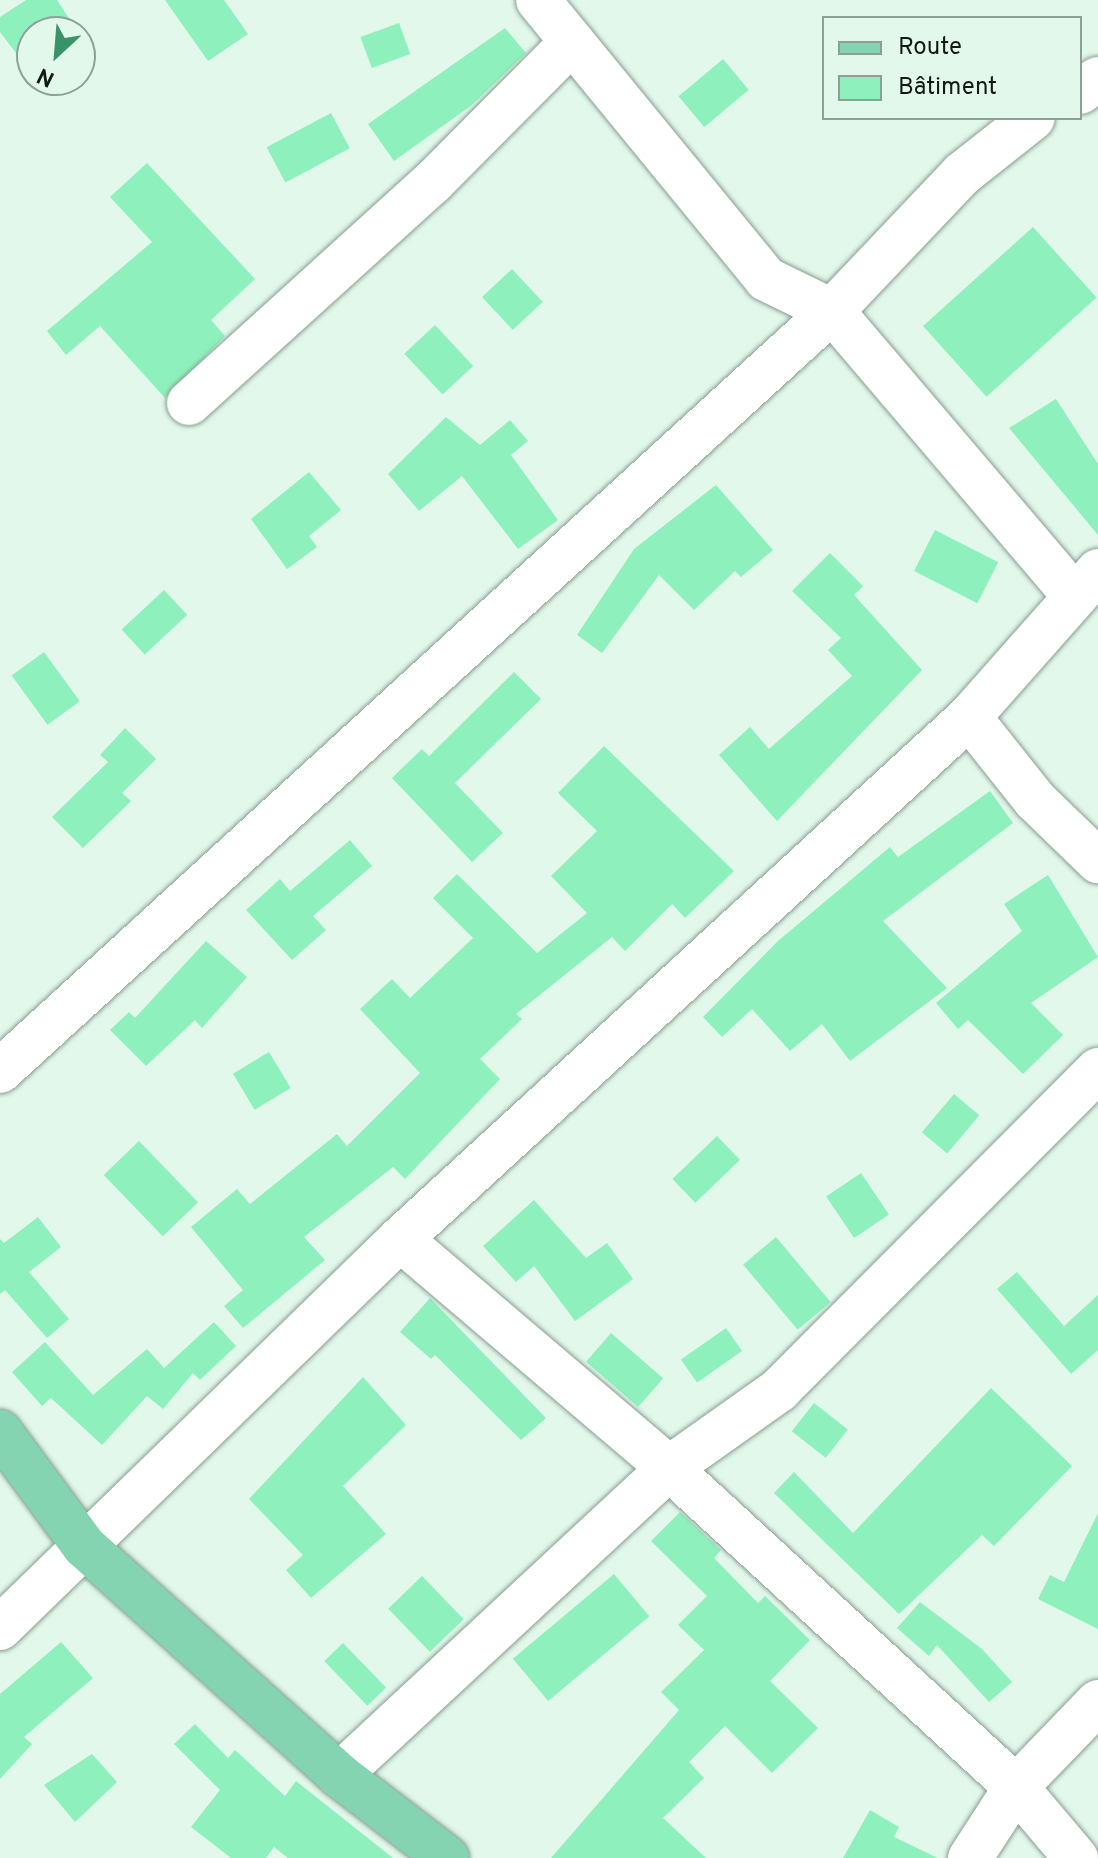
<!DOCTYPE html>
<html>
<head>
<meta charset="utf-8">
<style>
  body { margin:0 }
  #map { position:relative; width:1098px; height:1858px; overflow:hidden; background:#e1f8ea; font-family:Overpass,sans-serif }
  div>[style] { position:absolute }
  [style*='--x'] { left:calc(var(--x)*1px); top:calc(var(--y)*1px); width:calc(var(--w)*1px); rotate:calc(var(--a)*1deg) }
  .building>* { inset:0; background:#8ef1bd; transform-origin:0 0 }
  .roads { filter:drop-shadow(0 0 2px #879d90) drop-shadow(0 0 2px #879d90) }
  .minor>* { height:44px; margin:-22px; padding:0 22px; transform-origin:22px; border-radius:22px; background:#fff }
  .major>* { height:44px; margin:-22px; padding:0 22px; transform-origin:22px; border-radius:22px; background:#84d4b1 }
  span { translate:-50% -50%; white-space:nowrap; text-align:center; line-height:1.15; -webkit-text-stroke:6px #e1f8ea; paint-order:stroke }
  .legend { position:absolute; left:822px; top:16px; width:260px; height:104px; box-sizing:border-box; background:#e1f8ea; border:2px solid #8e9f95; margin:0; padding:10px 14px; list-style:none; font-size:24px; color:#121a15 }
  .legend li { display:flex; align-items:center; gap:16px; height:40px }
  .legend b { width:40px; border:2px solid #8e9f95 }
  .north { position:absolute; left:16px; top:16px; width:80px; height:80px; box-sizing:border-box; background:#e1f8ea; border:2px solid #8e9f95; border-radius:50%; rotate:206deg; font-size:22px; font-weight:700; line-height:32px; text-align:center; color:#121a15 }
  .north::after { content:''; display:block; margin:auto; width:28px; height:36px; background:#399368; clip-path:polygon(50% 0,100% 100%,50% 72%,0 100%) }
</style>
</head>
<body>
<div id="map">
  <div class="building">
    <i style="clip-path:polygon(26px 0,57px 0,78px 32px,32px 32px,32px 74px,0 32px,0 17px)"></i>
    <i style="clip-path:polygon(165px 0,224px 0,248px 34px,208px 61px)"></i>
    <i style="left:399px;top:23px;width:33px;height:41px;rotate:70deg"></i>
    <i style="clip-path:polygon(505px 28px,526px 53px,472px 105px,394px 161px,368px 124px)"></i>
    <i style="left:723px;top:59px;width:40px;height:58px;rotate:50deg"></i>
    <i style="left:331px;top:113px;width:40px;height:73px;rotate:62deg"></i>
    <i style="clip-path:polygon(147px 163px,255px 279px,211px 320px,225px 336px,165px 398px,100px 326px,66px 355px,47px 331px,152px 242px,110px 197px)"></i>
    <i style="left:1033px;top:227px;width:95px;height:148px;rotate:48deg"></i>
    <i style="left:512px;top:269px;width:45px;height:41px;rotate:47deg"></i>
    <i style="left:435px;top:325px;width:56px;height:42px;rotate:47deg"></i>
    <i style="clip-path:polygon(1056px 399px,1098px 464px,1098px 535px,1009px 428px)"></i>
    <i style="clip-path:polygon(446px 417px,480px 445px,510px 420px,528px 441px,511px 455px,558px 520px,518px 549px,462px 476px,419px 511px,388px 474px)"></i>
    <i style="clip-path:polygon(309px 472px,341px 510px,309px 536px,317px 547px,287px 569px,251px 519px)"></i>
    <i style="clip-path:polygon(716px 485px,773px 550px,741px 577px,735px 571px,694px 610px,659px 575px,602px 653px,577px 635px,634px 549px)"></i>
    <i style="left:935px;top:530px;width:71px;height:46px;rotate:27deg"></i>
    <i style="clip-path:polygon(830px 553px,863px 586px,854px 595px,922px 670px,777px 821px,719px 755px,750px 727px,769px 749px,852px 676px,828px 650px,841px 638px,792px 591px)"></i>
    <i style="left:164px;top:590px;width:34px;height:58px;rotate:47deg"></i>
    <i style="left:44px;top:652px;width:61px;height:40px;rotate:54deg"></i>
    <i style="clip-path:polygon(514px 672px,541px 699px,455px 783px,503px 833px,472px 862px,392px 778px,422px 749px,429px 756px)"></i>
    <i style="clip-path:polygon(125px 728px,156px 759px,122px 793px,131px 801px,83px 848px,52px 817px,108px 762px,100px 755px)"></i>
    <i style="clip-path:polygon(604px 746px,734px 871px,685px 918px,672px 904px,625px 951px,612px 937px,516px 1014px,522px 1019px,480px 1059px,500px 1079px,405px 1179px,393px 1167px,304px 1237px,325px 1260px,243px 1328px,224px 1306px,243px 1290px,191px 1227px,237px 1189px,250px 1204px,337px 1134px,347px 1146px,420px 1073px,360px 1009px,392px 979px,410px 998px,473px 938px,433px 898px,457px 874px,537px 953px,587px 913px,551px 876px,597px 831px,558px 793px)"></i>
    <i style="clip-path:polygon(990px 791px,1013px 823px,883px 921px,947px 988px,850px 1061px,822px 1024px,790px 1051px,752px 1009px,722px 1037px,703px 1017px,778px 941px,890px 847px,898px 857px)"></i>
    <i style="clip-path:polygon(350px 840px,372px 866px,313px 916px,326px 930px,292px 960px,246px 910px,280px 879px,290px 891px)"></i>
    <i style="clip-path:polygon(1048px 875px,1098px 957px,1031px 1003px,1063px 1035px,1023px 1074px,968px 1020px,958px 1029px,936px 1003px,1022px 931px,1004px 904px)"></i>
    <i style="clip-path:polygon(206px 941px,247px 977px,202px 1028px,195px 1020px,146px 1066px,110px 1030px,129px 1012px,135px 1018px)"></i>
    <i style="left:269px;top:1052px;width:42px;height:42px;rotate:59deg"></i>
    <i style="left:954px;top:1094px;width:33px;height:50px;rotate:40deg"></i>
    <i style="left:717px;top:1136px;width:33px;height:62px;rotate:46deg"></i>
    <i style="left:139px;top:1141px;width:85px;height:49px;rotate:46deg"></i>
    <i style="left:861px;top:1173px;width:50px;height:42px;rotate:56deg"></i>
    <i style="clip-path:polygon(534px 1200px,586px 1258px,607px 1243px,633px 1279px,575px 1321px,534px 1266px,516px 1282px,483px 1246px)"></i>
    <i style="clip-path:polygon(38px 1217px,61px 1247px,29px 1272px,69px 1319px,47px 1338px,5px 1290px,0 1294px,0 1239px,4px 1243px)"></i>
    <i style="left:776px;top:1237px;width:85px;height:43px;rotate:50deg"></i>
    <i style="clip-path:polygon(1017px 1272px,1064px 1326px,1098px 1295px,1098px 1350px,1071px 1374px,997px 1289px)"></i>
    <i style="clip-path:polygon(430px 1298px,546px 1418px,521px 1440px,435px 1355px,431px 1359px,400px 1332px)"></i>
    <i style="clip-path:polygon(214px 1322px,236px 1346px,200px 1380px,193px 1373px,163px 1409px,147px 1396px,102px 1445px,51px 1398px,42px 1406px,12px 1372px,45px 1342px,93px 1395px,147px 1349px,164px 1368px)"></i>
    <i style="left:726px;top:1328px;width:28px;height:55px;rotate:55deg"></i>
    <i style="left:611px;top:1333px;width:69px;height:38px;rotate:41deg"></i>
    <i style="clip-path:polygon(363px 1377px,406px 1425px,343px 1486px,386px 1534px,311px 1598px,286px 1570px,303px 1555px,249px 1499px)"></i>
    <i style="clip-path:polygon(991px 1388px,1072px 1466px,994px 1546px,982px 1535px,899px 1614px,774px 1493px,794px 1472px,853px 1533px)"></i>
    <i style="left:814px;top:1403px;width:43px;height:36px;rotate:38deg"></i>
    <i style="clip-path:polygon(680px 1512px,721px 1550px,714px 1558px,758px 1603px,765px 1596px,810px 1640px,770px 1681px,818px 1728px,772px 1773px,725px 1726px,689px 1762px,704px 1778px,663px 1818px,706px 1858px,551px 1858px,679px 1710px,661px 1692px,704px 1650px,678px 1625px,707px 1596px,651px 1541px)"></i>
    <i style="clip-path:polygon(1098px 1513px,1098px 1629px,1038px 1599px,1050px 1575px,1064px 1582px)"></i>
    <i style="left:614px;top:1574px;width:55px;height:132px;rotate:50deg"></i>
    <i style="left:422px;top:1576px;width:60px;height:47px;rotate:46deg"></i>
    <i style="clip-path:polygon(920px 1602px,982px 1649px,1012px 1682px,989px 1702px,937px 1645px,929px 1656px,897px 1628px)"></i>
    <i style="clip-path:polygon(61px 1642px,93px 1678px,24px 1737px,32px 1744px,0 1779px,0 1694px)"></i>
    <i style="left:343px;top:1643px;width:62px;height:26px;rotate:46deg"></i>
    <i style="clip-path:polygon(195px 1724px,228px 1758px,235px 1750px,285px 1796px,296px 1781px,393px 1858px,288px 1858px,274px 1847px,266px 1858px,231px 1858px,191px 1827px,220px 1790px,174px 1744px)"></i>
    <i style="clip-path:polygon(92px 1754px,117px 1782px,75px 1822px,44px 1785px)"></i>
    <i style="clip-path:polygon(870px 1810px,899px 1827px,894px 1837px,938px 1858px,843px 1858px)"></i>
  </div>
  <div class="roads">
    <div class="minor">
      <i style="--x:538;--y:0;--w:360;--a:50.7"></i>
      <i style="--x:766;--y:279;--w:73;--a:25.9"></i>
      <i style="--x:832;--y:311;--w:372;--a:49.6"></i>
      <i style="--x:1080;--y:92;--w:22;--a:-36"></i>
      <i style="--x:189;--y:403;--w:328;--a:-42.2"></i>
      <i style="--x:432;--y:183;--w:199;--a:-45.2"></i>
      <i style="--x:969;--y:717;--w:106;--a:51.5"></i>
      <i style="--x:1035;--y:800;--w:88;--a:44.1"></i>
      <i style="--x:0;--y:1071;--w:1127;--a:-42.41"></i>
      <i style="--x:832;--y:311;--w:189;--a:-46.5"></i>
      <i style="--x:962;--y:174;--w:90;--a:-38.3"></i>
      <i style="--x:400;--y:1239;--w:353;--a:40.4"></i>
      <i style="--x:669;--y:1468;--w:471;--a:42.6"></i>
      <i style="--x:1016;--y:1787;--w:85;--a:122.9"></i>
      <i style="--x:0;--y:1628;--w:558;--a:-44.2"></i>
      <i style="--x:400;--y:1239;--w:772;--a:-42.53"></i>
      <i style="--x:969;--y:717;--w:195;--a:-48.5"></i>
      <i style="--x:339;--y:1775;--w:451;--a:-42.9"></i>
      <i style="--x:669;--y:1468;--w:135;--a:-35.3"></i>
      <i style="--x:779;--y:1390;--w:452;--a:-45.1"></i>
      <i style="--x:1076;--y:1858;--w:93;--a:-130.2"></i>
      <i style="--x:1016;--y:1787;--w:118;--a:-46"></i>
    </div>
    <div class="major">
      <i style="--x:0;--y:1432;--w:142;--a:53.6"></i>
      <i style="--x:84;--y:1546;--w:343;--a:41.9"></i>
      <i style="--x:339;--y:1775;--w:136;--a:37.5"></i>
    </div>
  </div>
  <ul class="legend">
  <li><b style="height:10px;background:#84d4b1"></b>Route</li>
  <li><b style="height:22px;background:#8ef1bd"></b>Bâtiment</li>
  </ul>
  <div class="north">N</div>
</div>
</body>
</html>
